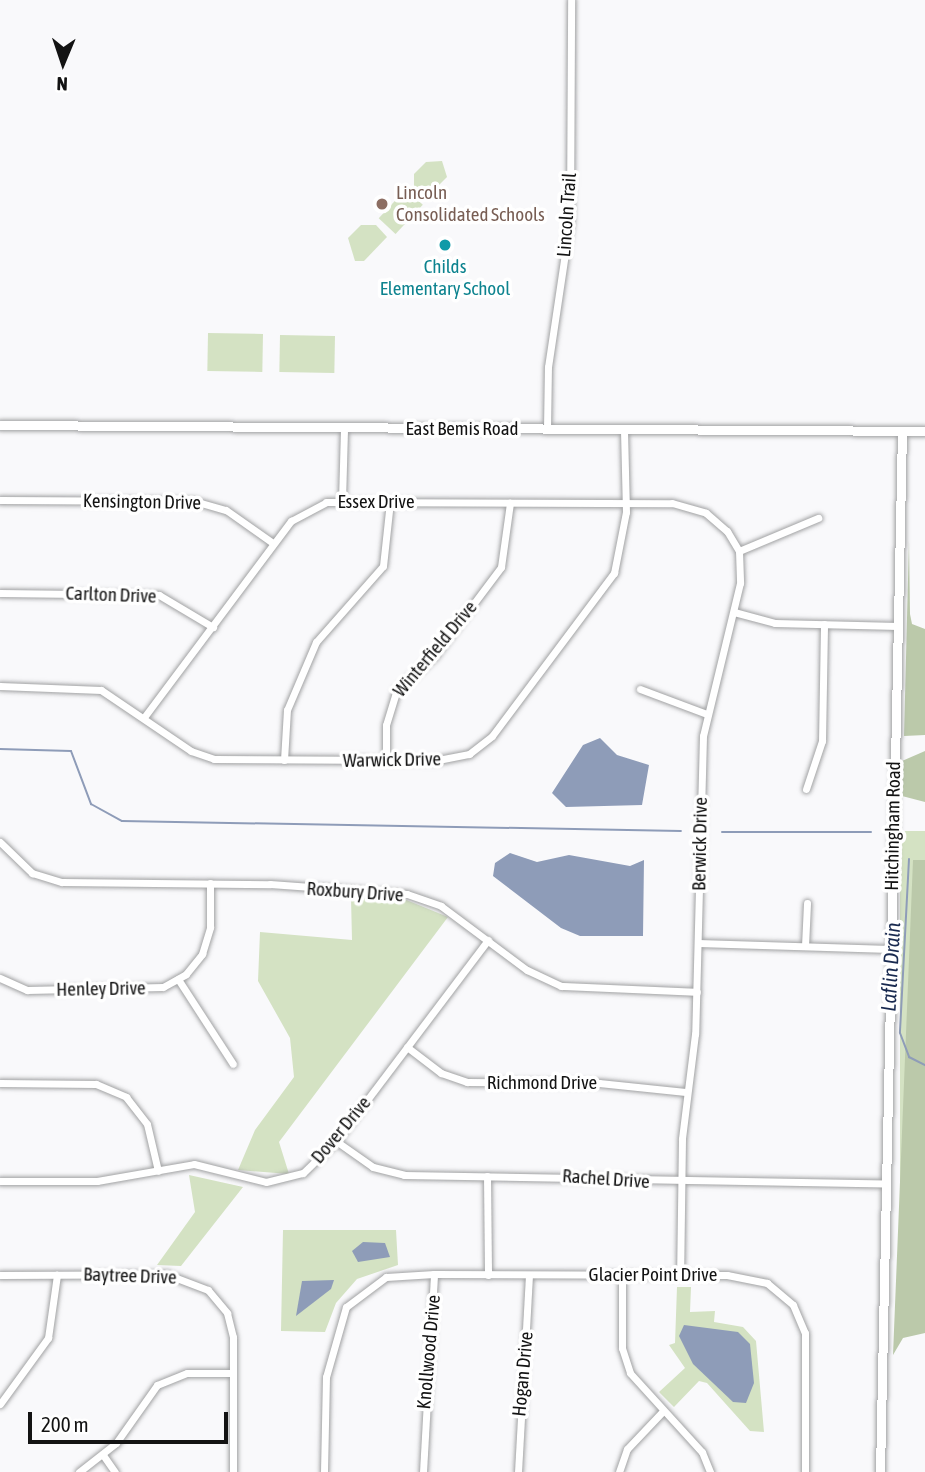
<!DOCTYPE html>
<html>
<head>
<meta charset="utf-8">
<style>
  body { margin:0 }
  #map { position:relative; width:925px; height:1472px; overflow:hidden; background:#f9f9fb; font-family:"Asap Condensed",sans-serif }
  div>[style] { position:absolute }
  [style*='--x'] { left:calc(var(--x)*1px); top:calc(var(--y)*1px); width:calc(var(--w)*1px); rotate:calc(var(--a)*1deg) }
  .green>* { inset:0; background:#d4e2c3; transform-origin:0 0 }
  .forest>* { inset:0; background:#bbc9aa }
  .water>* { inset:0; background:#8e9cb8 }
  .stream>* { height:2px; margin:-1px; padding:0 1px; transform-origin:1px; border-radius:1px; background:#8e9cb8 }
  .roads { filter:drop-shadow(0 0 2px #a1a2a3) drop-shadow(0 0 2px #a1a2a3) }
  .minor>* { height:7px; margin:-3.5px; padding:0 3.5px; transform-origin:3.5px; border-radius:3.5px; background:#fff }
  .tertiary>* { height:9px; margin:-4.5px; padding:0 4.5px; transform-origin:4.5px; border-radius:4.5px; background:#fff }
  .dots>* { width:19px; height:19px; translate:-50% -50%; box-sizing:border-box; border:4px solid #fff; border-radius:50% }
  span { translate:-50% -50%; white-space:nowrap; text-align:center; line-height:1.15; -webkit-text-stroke:7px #fff; paint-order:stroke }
  .education-label { font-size:19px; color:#785e54 }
  .left { translate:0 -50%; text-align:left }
  .street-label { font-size:19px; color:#131313 }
  .culture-label { font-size:19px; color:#0d838f }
  .water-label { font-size:21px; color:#18294f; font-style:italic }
  .north { position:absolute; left:28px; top:28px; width:70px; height:70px; -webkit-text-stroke:5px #fff; paint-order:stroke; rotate:182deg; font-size:19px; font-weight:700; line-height:28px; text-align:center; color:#131313 }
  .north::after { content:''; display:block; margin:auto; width:24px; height:32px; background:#131313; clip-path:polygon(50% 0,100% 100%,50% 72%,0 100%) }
  .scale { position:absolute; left:28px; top:1412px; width:200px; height:32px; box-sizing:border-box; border:4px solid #131313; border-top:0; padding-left:9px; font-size:21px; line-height:24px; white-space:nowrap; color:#131313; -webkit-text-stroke:5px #fff; paint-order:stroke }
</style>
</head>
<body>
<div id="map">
  <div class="green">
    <i style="clip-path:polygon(442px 161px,447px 177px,425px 199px,414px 188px,414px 174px,426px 162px)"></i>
    <i style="left:406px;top:189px;width:23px;height:40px;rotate:43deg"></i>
    <i style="clip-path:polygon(361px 225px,376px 225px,387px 237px,364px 261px,355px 261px,348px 238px)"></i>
    <i style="left:208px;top:333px;width:55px;height:38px;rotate:1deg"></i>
    <i style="left:280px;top:335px;width:55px;height:37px;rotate:1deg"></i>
    <i style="left:900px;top:831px;width:25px;height:398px"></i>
    <i style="clip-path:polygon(351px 898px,404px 899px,448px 917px,279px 1142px,289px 1174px,238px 1170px,255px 1130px,294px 1077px,290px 1038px,258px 981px,260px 932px,352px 940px)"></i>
    <i style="clip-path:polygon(189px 1175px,243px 1187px,181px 1266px,157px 1265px,195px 1212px)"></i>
    <i style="clip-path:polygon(283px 1230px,396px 1230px,398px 1265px,357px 1279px,336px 1303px,325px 1332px,281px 1331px)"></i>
    <i style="clip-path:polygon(677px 1287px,691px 1287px,690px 1312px,715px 1311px,714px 1322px,743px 1327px,756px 1341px,764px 1432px,750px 1431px,707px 1383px,699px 1381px,674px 1407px,659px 1392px,685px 1368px,669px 1345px,675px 1343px)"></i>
  </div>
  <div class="forest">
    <i style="clip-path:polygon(909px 540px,910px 614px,912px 624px,925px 629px,925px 735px,904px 736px)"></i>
    <i style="clip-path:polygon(925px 751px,925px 802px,902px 796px,902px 761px)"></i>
    <i style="clip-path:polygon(913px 860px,925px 860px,925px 1333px,903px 1338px,893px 1355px)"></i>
  </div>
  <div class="water">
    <i style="clip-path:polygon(600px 738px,617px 755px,649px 765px,642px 805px,566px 807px,552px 793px,583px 745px)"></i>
    <i style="clip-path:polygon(510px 853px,537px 862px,569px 855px,630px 866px,644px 860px,643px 936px,580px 936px,561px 928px,493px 876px,495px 863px)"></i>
    <i style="clip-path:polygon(363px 1242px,385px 1243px,390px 1257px,358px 1262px,352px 1251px)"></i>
    <i style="clip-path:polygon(334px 1280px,331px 1289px,296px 1316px,302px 1281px)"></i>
    <i style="clip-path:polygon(684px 1325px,738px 1332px,750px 1344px,754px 1383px,746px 1403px,733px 1402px,693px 1364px,679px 1336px)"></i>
  </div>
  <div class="stream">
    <i style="--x:0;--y:749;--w:71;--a:1.6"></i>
    <i style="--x:71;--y:751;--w:57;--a:69.3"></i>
    <i style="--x:91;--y:804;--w:35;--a:29"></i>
    <i style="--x:122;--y:821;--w:559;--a:1.02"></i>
    <i style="--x:722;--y:832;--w:149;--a:0"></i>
    <i style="--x:909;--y:859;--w:174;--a:93"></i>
    <i style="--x:900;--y:1033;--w:26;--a:69"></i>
    <i style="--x:909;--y:1057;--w:18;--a:27"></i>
  </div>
  <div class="roads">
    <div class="minor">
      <i style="--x:547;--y:429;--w:62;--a:-89.1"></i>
      <i style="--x:548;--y:367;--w:150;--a:-81.5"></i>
      <i style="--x:570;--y:219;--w:219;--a:-89.7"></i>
      <i style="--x:0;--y:500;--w:194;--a:0.3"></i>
      <i style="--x:194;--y:501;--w:33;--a:16"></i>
      <i style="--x:226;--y:510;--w:57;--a:35.1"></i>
      <i style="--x:342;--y:501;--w:71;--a:-88.4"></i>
      <i style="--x:739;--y:551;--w:86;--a:-22.7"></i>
      <i style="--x:0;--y:593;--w:159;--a:0.7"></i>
      <i style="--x:159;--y:595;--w:63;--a:30.7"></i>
      <i style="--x:734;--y:612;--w:42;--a:15"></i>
      <i style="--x:775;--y:623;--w:123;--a:1.4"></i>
      <i style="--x:0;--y:686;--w:101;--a:2.3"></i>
      <i style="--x:101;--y:690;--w:109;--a:34.1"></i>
      <i style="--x:191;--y:751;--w:24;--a:19"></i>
      <i style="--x:214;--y:759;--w:224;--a:0.3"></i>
      <i style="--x:438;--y:760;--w:32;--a:-11"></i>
      <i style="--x:469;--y:754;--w:29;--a:-38"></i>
      <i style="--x:492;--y:736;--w:204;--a:-53.2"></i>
      <i style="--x:614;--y:573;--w:62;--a:-78.9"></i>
      <i style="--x:626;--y:512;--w:82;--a:-91.4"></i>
      <i style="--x:640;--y:689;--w:72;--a:20.5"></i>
      <i style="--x:145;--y:716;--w:244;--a:-53.2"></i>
      <i style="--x:291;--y:521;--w:40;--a:-28"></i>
      <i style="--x:326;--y:502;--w:346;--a:0.2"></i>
      <i style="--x:672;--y:503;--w:35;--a:16"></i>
      <i style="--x:706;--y:513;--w:28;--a:41"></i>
      <i style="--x:727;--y:531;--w:23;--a:59"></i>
      <i style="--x:739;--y:551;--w:32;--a:88"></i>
      <i style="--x:740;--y:583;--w:157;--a:103.6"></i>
      <i style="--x:703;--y:736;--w:298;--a:91.5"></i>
      <i style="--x:695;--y:1034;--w:106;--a:97.1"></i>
      <i style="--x:682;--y:1139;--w:136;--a:90.8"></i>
      <i style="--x:284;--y:760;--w:50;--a:-86.6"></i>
      <i style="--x:287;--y:710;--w:74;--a:-66.9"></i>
      <i style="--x:316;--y:642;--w:101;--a:-48.6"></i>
      <i style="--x:383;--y:566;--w:64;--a:-83.8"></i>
      <i style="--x:386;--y:760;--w:35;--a:-90"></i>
      <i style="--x:386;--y:725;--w:37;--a:-73"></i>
      <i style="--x:397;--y:690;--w:52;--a:-42.6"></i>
      <i style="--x:435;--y:655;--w:110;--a:-53.1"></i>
      <i style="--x:501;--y:567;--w:65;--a:-82"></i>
      <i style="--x:806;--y:789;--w:51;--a:-71.6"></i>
      <i style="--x:822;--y:741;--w:117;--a:-89"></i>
      <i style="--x:0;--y:842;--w:45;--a:44.1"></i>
      <i style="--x:32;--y:873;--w:31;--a:17"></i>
      <i style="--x:62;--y:882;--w:208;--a:0.6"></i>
      <i style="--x:270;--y:884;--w:137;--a:4.2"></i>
      <i style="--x:407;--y:894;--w:36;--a:19"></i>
      <i style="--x:441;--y:906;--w:107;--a:36.7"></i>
      <i style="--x:527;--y:970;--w:38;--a:25"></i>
      <i style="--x:561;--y:986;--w:136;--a:2.5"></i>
      <i style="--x:698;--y:943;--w:192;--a:1.8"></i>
      <i style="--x:805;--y:946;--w:43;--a:-87.3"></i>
      <i style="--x:0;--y:978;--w:30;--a:24"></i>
      <i style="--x:27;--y:990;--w:136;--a:-1.3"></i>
      <i style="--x:163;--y:987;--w:26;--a:-29"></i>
      <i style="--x:186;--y:974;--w:26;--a:-51"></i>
      <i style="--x:202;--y:954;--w:28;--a:-73"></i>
      <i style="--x:210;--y:927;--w:44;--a:-90"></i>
      <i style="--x:178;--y:979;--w:101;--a:57.1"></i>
      <i style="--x:407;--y:1047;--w:43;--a:37.4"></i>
      <i style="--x:441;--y:1073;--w:28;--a:19"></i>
      <i style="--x:467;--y:1082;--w:132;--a:0.4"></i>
      <i style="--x:599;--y:1083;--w:87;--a:5.9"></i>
      <i style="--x:0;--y:1083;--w:96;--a:0.6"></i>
      <i style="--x:96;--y:1084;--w:33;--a:23"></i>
      <i style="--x:126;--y:1097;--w:34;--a:52"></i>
      <i style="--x:147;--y:1124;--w:48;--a:76.8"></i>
      <i style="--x:336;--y:1141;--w:45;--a:35.1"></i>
      <i style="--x:373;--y:1167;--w:32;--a:14"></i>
      <i style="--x:404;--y:1175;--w:481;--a:1"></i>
      <i style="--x:487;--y:1176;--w:99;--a:89.4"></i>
      <i style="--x:0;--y:1181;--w:97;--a:0"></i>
      <i style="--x:97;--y:1181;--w:98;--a:-9.9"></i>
      <i style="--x:194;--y:1164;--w:74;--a:14"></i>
      <i style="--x:266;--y:1182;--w:38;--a:-14"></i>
      <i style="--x:303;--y:1173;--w:46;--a:-44.1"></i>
      <i style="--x:336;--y:1141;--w:252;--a:-52.9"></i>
      <i style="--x:0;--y:1275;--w:166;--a:-0.3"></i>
      <i style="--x:166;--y:1274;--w:45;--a:20.9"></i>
      <i style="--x:208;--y:1290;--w:30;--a:50"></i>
      <i style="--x:227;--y:1313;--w:25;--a:76"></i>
      <i style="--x:233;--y:1337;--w:135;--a:90"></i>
      <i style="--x:622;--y:1275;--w:73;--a:90"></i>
      <i style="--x:622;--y:1348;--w:26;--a:72"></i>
      <i style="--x:630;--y:1373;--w:107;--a:47.7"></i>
      <i style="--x:702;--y:1452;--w:22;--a:68"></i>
      <i style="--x:0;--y:1404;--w:82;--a:-54"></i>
      <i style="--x:48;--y:1338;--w:64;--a:-81.9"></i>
      <i style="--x:103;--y:1455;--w:21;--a:55"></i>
      <i style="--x:79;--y:1472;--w:47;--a:-38.1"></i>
      <i style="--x:116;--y:1443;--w:71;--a:-54.7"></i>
      <i style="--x:157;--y:1385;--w:32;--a:-22"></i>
      <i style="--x:187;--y:1373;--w:46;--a:0"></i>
      <i style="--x:324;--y:1472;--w:95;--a:-88.8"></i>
      <i style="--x:326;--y:1377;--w:73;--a:-74.1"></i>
      <i style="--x:346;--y:1307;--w:50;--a:-36.9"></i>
      <i style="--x:386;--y:1277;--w:48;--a:-3.6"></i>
      <i style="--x:434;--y:1274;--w:293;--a:0.2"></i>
      <i style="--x:727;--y:1275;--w:41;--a:11.3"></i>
      <i style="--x:767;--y:1283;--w:34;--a:40"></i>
      <i style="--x:793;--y:1305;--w:30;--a:67"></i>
      <i style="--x:805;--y:1333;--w:139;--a:90"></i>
      <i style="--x:423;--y:1472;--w:198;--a:-86.8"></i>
      <i style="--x:518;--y:1472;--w:196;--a:-86.8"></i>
      <i style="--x:619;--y:1472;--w:24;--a:-71"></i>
      <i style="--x:627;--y:1449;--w:52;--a:-46.5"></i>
    </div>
    <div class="tertiary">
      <i style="--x:0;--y:425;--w:925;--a:0.37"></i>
      <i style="--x:880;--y:1472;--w:1040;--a:-88.79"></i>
    </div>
  </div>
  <div class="dots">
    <i style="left:382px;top:204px;background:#8d6e63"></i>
    <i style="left:445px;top:245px;background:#0f9aa8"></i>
  </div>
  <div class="education-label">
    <span class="left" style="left:396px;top:204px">Lincoln<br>Consolidated Schools</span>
  </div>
  <div class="street-label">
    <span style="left:567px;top:215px;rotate:-86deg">Lincoln Trail</span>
    <span style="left:462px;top:429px">East Bemis Road</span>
    <span style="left:142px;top:502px;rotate:1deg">Kensington Drive</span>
    <span style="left:376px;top:502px">Essex Drive</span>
    <span style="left:111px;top:595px;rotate:2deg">Carlton Drive</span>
    <span style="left:435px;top:649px;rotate:-50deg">Winterfield Drive</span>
    <span style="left:392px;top:760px;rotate:-1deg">Warwick Drive</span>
    <span style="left:893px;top:826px;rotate:-89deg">Hitchingham Road</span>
    <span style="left:700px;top:844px;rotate:-89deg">Berwick Drive</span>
    <span style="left:355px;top:892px;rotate:4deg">Roxbury Drive</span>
    <span style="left:101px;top:989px;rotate:-1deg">Henley Drive</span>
    <span style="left:542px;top:1083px">Richmond Drive</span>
    <span style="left:341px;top:1130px;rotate:-50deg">Dover Drive</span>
    <span style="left:606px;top:1179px;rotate:4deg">Rachel Drive</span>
    <span style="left:653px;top:1275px">Glacier Point Drive</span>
    <span style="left:130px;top:1276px;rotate:2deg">Baytree Drive</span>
    <span style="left:429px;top:1352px;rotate:-85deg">Knollwood Drive</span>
    <span style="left:523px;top:1374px;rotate:-85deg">Hogan Drive</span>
  </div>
  <div class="culture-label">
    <span style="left:445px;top:278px">Childs<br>Elementary School</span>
  </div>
  <div class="water-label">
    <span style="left:890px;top:967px;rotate:-87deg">Laflin Drain</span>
  </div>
  <div class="north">N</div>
  <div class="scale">200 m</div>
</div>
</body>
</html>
